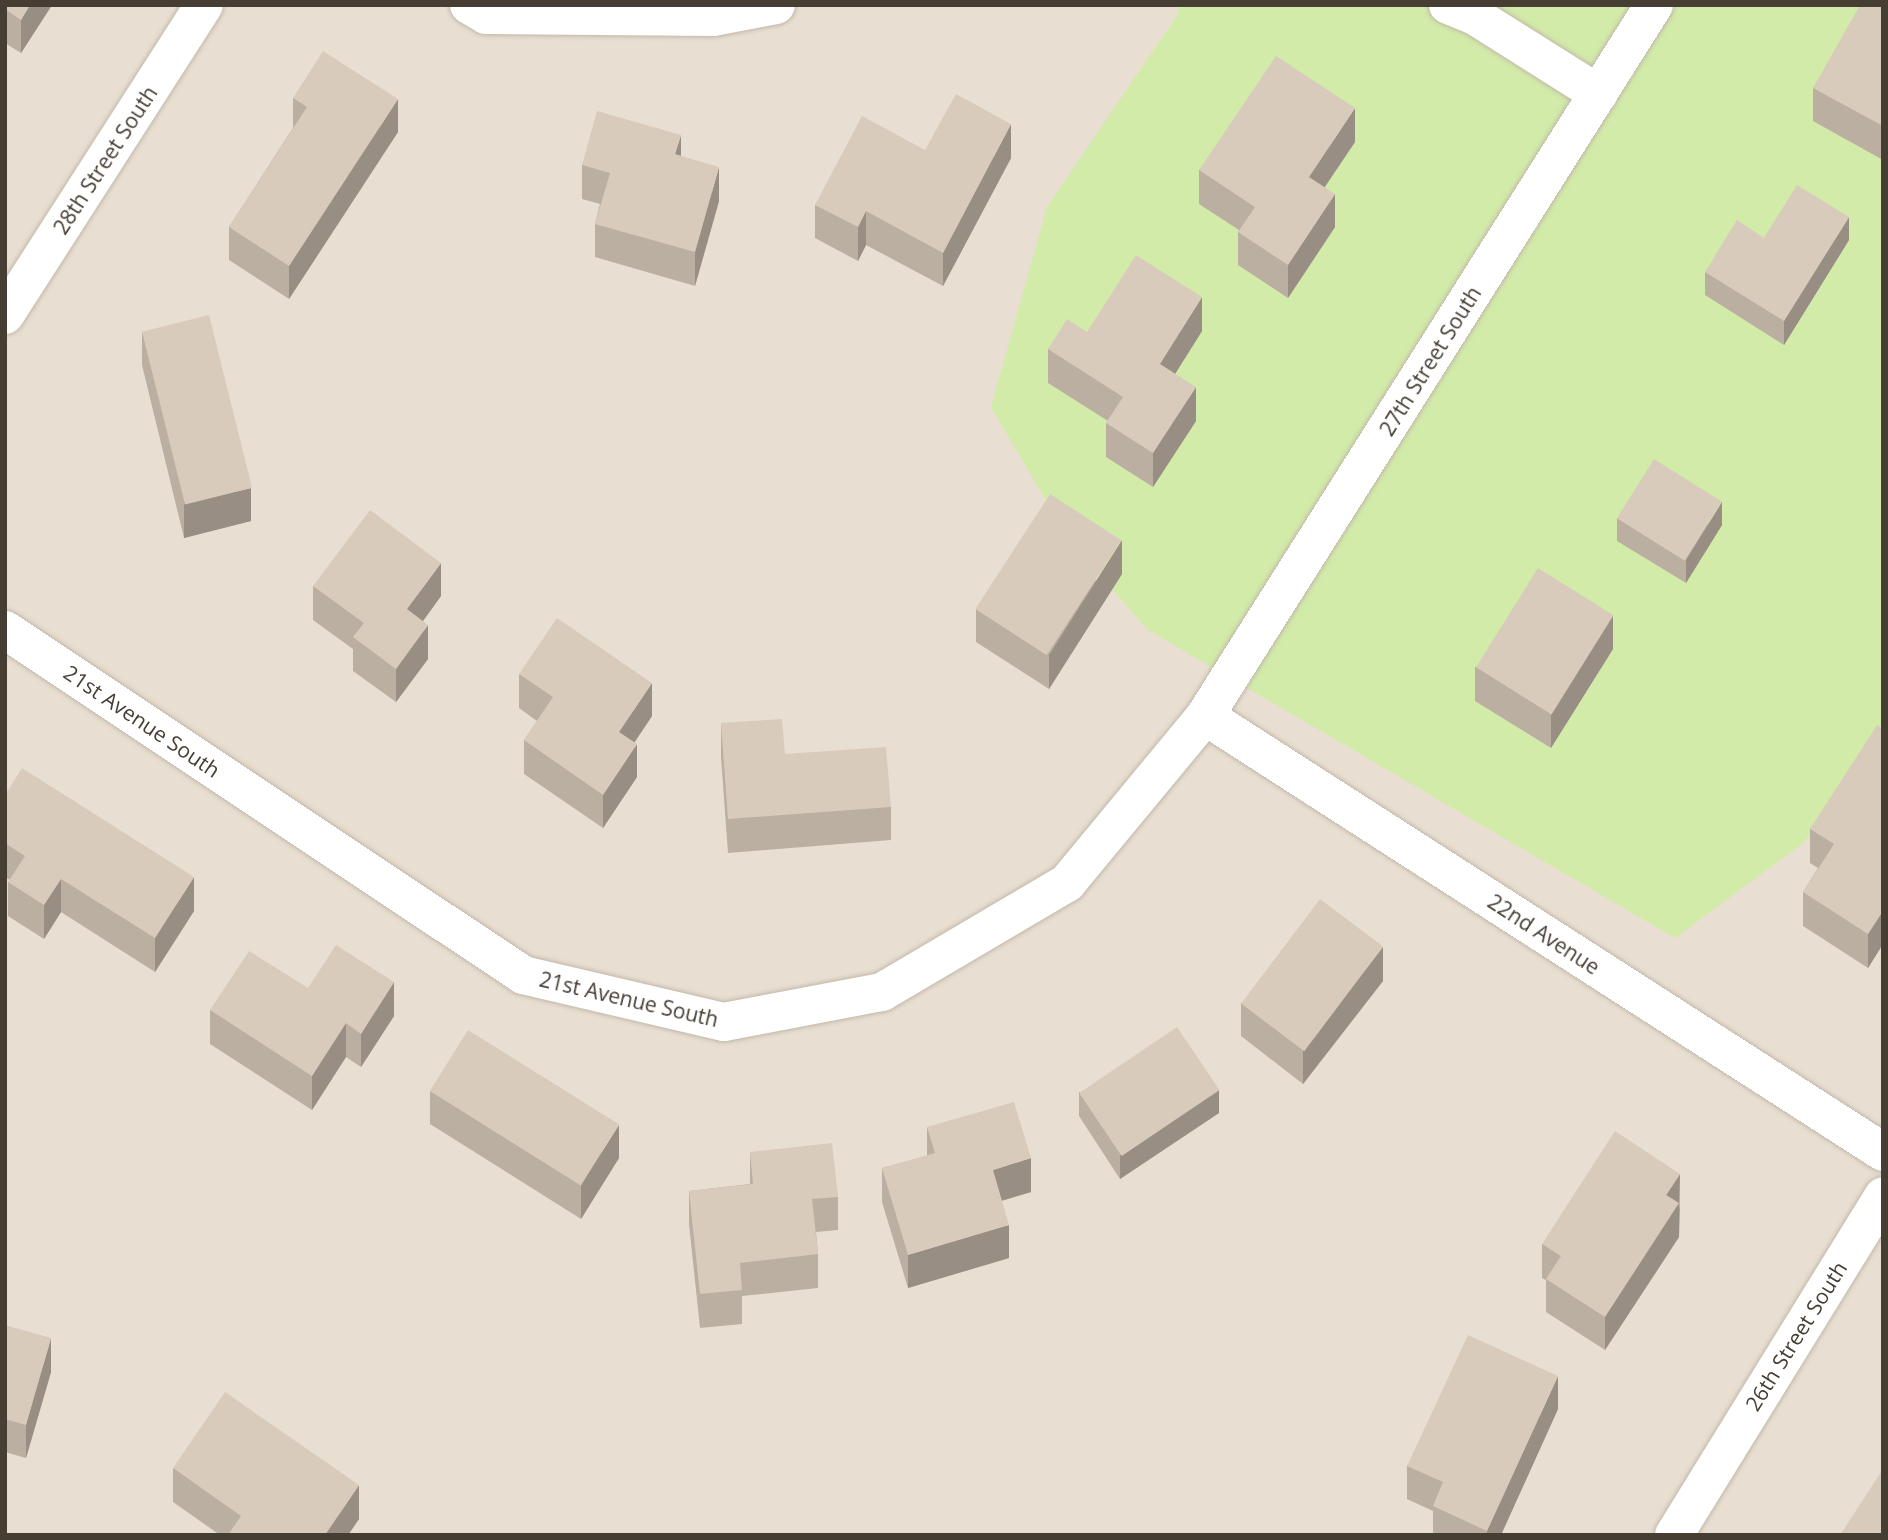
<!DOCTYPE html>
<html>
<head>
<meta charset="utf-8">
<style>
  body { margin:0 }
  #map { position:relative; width:1888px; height:1540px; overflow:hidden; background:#f3eee4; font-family:"Open Sans",sans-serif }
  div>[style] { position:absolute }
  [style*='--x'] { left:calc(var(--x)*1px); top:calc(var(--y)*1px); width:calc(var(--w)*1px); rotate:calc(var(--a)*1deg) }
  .residential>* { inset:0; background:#e8dfd2; transform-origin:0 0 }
  .green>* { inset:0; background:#d2eba9 }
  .roads { filter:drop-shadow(0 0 2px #c2b8a9) drop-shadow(0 0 2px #c2b8a9) }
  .street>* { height:38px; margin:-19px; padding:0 19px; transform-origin:19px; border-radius:19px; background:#fff }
  .wall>* { inset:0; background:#bbafa2 }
  .shaded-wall>* { inset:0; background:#988e84 }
  .building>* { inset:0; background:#d9cbbc; transform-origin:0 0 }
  span { translate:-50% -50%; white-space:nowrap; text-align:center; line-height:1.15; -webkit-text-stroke:5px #fff; paint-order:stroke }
  .street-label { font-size:21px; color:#463d33 }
  .frame { position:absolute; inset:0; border:7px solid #463d33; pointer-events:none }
</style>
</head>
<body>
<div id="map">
  <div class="residential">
    <i style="left:5px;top:5px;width:1878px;height:1530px"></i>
  </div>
  <div class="green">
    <i style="clip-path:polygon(1179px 5px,1883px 5px,1883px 750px,1802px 844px,1675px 938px,1148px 630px,1071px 543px,991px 407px,1047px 207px,1178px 14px)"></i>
  </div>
  <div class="roads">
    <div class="street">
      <i style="--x:469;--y:5;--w:20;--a:30"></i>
      <i style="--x:486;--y:15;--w:227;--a:0.5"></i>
      <i style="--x:713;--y:17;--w:64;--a:-10.8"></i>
      <i style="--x:1448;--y:5;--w:29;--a:22"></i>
      <i style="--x:1475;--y:16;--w:146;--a:32.2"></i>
      <i style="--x:5;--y:315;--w:368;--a:-57.3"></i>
      <i style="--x:5;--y:630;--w:622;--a:33.66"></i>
      <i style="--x:523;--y:975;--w:206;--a:13.2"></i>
      <i style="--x:724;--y:1022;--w:161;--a:-10.8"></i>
      <i style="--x:882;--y:992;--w:215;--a:-30.5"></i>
      <i style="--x:1067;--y:883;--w:217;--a:-50.4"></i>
      <i style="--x:1205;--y:716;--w:841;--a:-57.73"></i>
      <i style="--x:1205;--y:716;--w:806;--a:32.74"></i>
      <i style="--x:1674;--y:1535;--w:398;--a:-58.3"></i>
    </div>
  </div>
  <div class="wall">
    <i style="clip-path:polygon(5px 5px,52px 5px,21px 53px,5px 43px)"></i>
    <i style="clip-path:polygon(1883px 5px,1883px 160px,1813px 121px,1813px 88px)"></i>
    <i style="clip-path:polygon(293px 98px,398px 132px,289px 299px,229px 260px,229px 227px,293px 128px)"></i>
    <i style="clip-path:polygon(1355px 142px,1325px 187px,1335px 227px,1288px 298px,1238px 265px,1238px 232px,1239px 230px,1199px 204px,1199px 170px)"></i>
    <i style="clip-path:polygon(925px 150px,1011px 158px,943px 286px,866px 245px,858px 261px,815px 238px,815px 205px)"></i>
    <i style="clip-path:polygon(681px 156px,719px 201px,695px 286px,595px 257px,595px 224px,600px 204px,582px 199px,582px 165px)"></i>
    <i style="clip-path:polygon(1764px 238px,1849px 240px,1784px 345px,1705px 295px,1705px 272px)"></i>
    <i style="clip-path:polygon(142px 331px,251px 521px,184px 538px,142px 365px)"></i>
    <i style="clip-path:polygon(1202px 331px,1175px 374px,1196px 421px,1153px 487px,1106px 457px,1106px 423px,1108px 421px,1048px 383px,1048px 349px,1087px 332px)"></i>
    <i style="clip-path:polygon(1617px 518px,1722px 525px,1686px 583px,1617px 541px)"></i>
    <i style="clip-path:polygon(1122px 574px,1049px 689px,976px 642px,976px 609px)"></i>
    <i style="clip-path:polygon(313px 586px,441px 596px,423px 621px,428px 659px,396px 702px,353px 671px,353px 649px,313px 620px)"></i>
    <i style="clip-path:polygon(1613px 649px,1551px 748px,1475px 701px,1475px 667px)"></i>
    <i style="clip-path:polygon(519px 674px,652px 716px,635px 742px,637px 777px,603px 828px,524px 774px,524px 740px,537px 721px,519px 708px)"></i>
    <i style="clip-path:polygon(721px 723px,891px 807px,891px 840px,728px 853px,721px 757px)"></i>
    <i style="clip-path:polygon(1883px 729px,1883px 944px,1868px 968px,1803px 926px,1803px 892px,1818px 868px,1810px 863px,1810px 829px)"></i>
    <i style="clip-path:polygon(5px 795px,194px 911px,155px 972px,61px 912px,44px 939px,8px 916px,8px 882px,10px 880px,5px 877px)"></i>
    <i style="clip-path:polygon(1383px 981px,1303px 1084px,1241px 1036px,1241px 1003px)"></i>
    <i style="clip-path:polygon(308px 988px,394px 1016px,361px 1067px,346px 1057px,312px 1110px,210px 1044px,210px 1010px)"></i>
    <i style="clip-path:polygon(430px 1091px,619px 1158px,581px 1219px,430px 1124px)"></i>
    <i style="clip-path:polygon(1079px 1092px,1219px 1113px,1120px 1179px,1079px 1116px)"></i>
    <i style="clip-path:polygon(927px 1127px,1031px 1192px,1002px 1201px,1009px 1258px,908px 1288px,882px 1202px,882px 1168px,927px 1156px)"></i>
    <i style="clip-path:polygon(750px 1152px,838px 1197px,838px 1230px,816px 1232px,818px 1254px,818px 1288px,742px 1296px,742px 1324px,700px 1328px,689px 1224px,689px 1191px,750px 1184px)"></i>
    <i style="clip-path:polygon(1680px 1207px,1679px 1237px,1605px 1350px,1546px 1312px,1546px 1280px,1542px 1278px,1542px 1244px)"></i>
    <i style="clip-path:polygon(5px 1325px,51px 1372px,26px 1458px,5px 1452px)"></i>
    <i style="clip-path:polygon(1558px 1409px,1501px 1535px,1433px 1535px,1433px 1511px,1407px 1499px,1407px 1466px)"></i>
    <i style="clip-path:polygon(173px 1468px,359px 1519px,348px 1535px,220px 1535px,173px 1502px)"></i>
  </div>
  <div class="shaded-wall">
    <i style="clip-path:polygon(30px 5px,52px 5px,21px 53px,21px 20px)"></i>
    <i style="clip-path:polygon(398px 99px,398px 132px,289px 299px,289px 266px)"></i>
    <i style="clip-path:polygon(1355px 108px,1355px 142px,1309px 210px,1309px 177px)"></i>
    <i style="clip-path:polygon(1011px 124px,1011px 158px,943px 286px,943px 253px)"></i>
    <i style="clip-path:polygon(681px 135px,681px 168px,675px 154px)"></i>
    <i style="clip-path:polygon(719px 167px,719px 201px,695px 286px,695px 252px)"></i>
    <i style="clip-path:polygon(1335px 194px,1335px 227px,1288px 298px,1288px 265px)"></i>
    <i style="clip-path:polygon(866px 211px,866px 245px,858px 261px,858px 227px)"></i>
    <i style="clip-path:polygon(1849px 217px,1849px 240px,1784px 345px,1784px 321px)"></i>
    <i style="clip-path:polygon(1202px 297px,1202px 331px,1160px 398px,1160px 364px)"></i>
    <i style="clip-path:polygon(1196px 387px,1196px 421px,1153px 487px,1153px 453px)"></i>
    <i style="clip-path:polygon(251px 488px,251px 521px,184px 538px,184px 504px)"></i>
    <i style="clip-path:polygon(1722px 502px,1722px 525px,1686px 583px,1686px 560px)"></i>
    <i style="clip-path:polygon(1122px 540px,1122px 574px,1049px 689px,1049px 655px)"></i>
    <i style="clip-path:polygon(441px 563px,441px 596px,407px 643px,407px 609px)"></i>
    <i style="clip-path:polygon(1613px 615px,1613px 649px,1551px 748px,1551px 715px)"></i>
    <i style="clip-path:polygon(428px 625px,428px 659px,396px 702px,396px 669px)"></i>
    <i style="clip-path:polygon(652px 683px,652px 716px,619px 765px,619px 732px)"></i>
    <i style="clip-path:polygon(637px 744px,637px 777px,603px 828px,603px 795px)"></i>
    <i style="clip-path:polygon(194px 877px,194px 911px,155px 972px,155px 938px)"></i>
    <i style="clip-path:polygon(61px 879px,61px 912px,44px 939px,44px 905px)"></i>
    <i style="clip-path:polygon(1883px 911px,1883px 944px,1868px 968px,1868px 934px)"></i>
    <i style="clip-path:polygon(1383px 947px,1383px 981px,1303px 1084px,1303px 1050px)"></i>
    <i style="clip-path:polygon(394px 982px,394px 1016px,361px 1067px,361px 1034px)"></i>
    <i style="clip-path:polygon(346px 1023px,346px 1057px,312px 1110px,312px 1076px)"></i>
    <i style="clip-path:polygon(1219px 1090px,1219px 1113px,1120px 1179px,1120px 1155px)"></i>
    <i style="clip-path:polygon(619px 1125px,619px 1158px,581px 1219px,581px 1185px)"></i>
    <i style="clip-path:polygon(1031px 1158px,1031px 1192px,993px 1203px,993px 1170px)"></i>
    <i style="clip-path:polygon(1680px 1174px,1679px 1237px,1605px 1350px,1605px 1317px,1666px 1195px)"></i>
    <i style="clip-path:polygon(1009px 1225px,1009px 1258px,908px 1288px,908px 1255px)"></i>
    <i style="clip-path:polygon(51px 1338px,51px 1372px,26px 1458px,26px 1425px)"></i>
    <i style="clip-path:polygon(1558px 1376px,1558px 1409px,1501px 1535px,1487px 1535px,1487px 1531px)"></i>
    <i style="clip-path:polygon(359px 1485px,359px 1519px,348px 1535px,325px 1535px)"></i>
  </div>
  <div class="building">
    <i style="clip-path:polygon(5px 5px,30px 5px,21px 20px,5px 9px)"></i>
    <i style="clip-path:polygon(1860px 5px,1883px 5px,1883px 126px,1813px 88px)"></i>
    <i style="clip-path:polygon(323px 51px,398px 99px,289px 266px,229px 227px,307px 107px,293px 98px)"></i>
    <i style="clip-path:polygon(1276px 56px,1355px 108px,1309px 177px,1335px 194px,1288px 265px,1238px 232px,1255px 207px,1199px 170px)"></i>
    <i style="clip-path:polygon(956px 94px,1011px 124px,943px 253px,866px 211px,858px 227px,815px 205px,862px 116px,925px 150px)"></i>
    <i style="clip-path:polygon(597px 111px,681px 135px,675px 154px,719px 167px,695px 252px,595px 224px,610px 173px,582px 165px)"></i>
    <i style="clip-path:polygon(1797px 185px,1849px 217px,1784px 321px,1705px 272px,1737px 220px,1764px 238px)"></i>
    <i style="clip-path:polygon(1136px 255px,1202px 297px,1160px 364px,1196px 387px,1153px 453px,1106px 423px,1123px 397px,1048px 349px,1067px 319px,1087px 332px)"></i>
    <i style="left:209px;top:315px;width:178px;height:69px;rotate:76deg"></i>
    <i style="left:1654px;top:459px;width:80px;height:70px;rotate:32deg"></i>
    <i style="left:1050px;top:494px;width:85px;height:137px;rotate:33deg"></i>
    <i style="clip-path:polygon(370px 510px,441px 563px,407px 609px,428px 625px,396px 669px,353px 637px,364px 623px,313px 586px)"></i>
    <i style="left:1538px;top:568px;width:89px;height:117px;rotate:32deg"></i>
    <i style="clip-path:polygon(557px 618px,652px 683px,619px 732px,637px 744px,603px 795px,524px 740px,553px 697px,519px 674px)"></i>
    <i style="clip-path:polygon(782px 719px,785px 754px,886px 747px,891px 807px,728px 819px,721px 723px)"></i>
    <i style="clip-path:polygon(1877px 725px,1883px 729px,1883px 911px,1868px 934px,1803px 892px,1834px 844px,1810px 829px)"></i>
    <i style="clip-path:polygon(22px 768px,194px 877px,155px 938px,61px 879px,44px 905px,8px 882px,25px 856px,5px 843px,5px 795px)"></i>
    <i style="left:1320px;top:899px;width:79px;height:131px;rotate:37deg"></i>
    <i style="clip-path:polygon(336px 945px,394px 982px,361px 1034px,346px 1023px,312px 1076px,210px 1010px,249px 951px,308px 988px)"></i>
    <i style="left:1177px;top:1027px;width:76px;height:118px;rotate:56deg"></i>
    <i style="left:468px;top:1030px;width:178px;height:72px;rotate:32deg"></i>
    <i style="clip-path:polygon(1014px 1102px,1031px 1158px,993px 1170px,1009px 1225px,908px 1255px,882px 1168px,935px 1153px,927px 1127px)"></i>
    <i style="clip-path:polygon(1615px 1131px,1680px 1174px,1666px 1195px,1679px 1203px,1605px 1317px,1546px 1279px,1561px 1256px,1542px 1244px)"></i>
    <i style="clip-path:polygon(832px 1143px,838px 1197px,812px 1199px,818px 1254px,740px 1263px,742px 1290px,700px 1294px,689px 1191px,753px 1184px,750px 1152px)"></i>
    <i style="clip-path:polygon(5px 1325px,51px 1338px,26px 1425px,5px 1419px)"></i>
    <i style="clip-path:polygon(1468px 1335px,1558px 1376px,1487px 1531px,1433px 1506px,1443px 1482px,1407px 1466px)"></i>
    <i style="clip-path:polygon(225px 1392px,359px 1485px,325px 1535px,228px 1535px,241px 1516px,173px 1468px)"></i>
    <i style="clip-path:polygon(1883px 1469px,1883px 1535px,1840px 1535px)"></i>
  </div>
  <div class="street-label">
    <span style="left:105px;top:160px;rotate:-57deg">28th Street South</span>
    <span style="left:1430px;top:361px;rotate:-58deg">27th Street South</span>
    <span style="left:142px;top:721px;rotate:34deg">21st Avenue South</span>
    <span style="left:1544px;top:934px;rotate:33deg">22nd Avenue</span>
    <span style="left:629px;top:999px;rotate:13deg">21st Avenue South</span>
    <span style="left:1796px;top:1336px;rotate:-58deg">26th Street South</span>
  </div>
  <div class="frame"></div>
</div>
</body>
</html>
